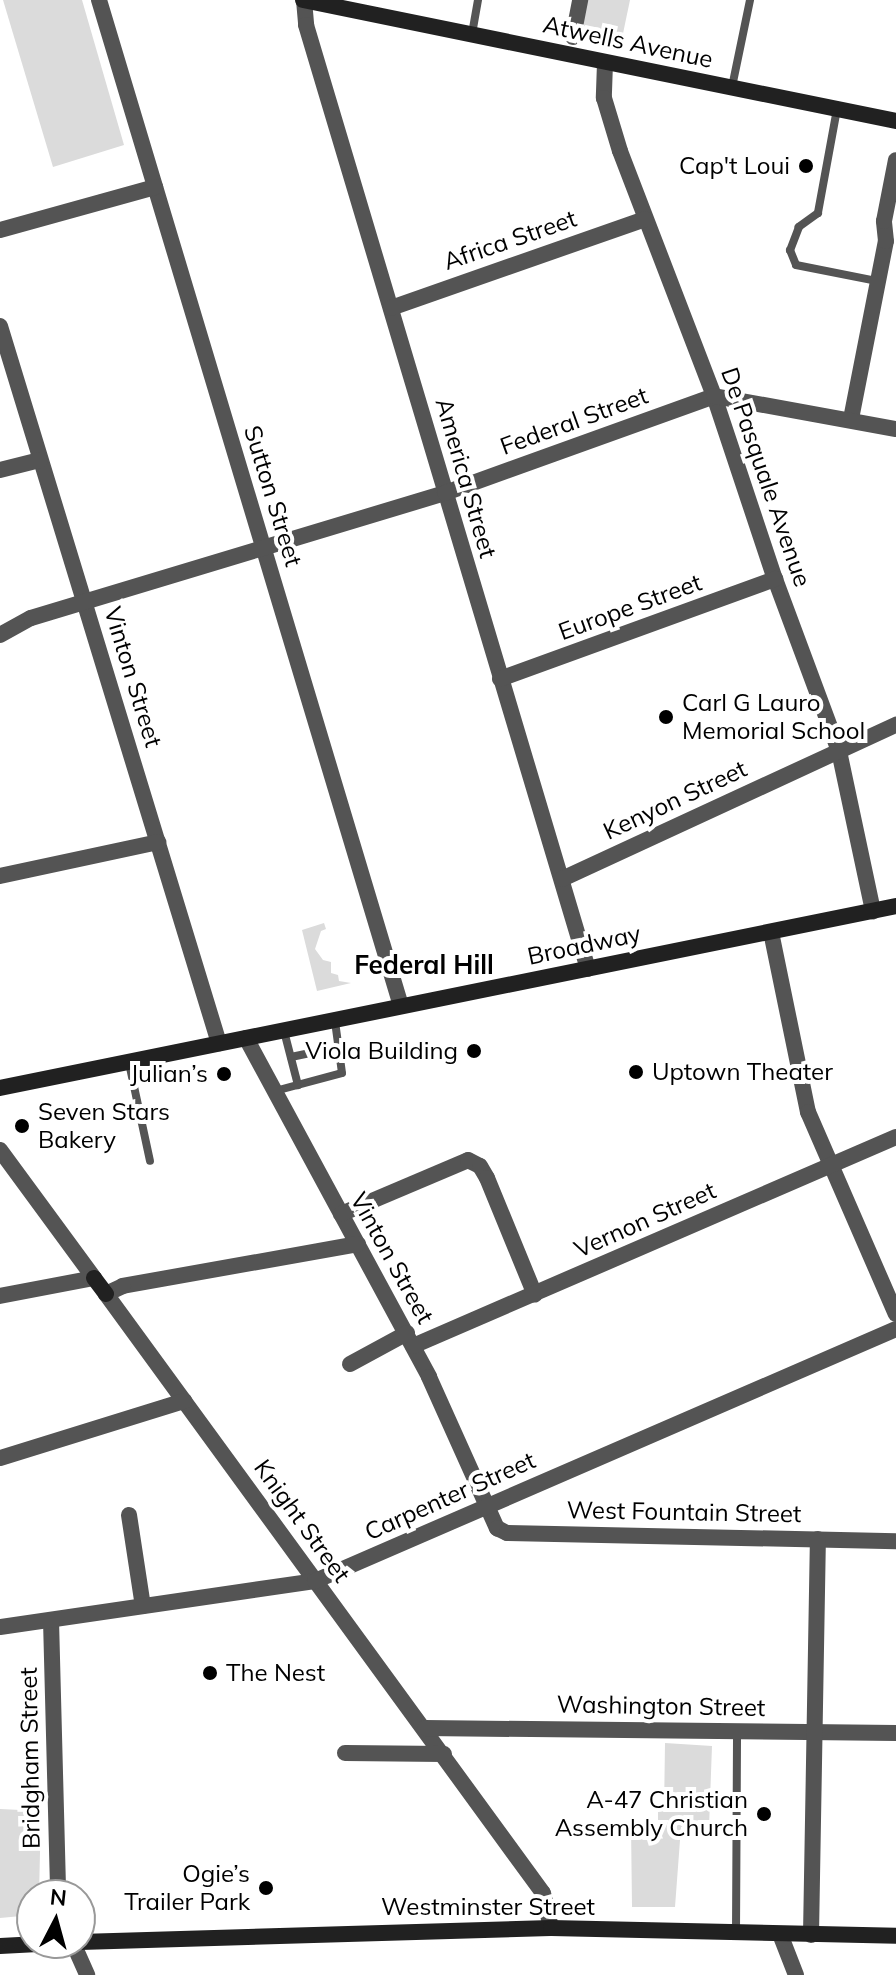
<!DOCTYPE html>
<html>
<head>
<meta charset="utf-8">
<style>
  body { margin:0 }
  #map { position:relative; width:896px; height:1975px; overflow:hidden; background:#fff; font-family:Mulish,sans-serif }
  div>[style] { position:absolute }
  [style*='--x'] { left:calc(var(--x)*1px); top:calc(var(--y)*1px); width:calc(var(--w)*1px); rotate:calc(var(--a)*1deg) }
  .green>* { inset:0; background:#dbdbdb }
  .lane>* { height:8px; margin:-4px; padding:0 4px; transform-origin:4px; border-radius:4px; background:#545454 }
  .street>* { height:16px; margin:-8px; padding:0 8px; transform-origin:8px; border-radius:8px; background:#545454 }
  .secondary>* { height:16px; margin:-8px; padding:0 8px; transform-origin:8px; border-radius:8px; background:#212121 }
  .dots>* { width:22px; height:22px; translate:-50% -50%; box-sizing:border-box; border:4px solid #fff; border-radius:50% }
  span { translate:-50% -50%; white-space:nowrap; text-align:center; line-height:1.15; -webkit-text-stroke:8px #fff; paint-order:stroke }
  .street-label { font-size:24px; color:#000 }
  .poi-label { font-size:24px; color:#000 }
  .right { translate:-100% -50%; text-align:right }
  .left { translate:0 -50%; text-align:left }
  .neighbourhood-label { font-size:26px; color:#000; font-weight:700 }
  .north { position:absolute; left:16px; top:1879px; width:80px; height:80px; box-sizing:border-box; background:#fff; border:2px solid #999; border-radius:50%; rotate:6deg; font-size:22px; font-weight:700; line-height:32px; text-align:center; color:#000 }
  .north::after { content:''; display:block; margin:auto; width:28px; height:36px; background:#000; clip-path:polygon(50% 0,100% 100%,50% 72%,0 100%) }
</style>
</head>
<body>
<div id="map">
  <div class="green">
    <i style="clip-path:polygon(3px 0,82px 0,124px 145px,53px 167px)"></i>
    <i style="clip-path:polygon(582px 0,630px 0,621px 43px,576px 34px)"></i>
    <i style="clip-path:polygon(324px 923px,326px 929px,321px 931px,315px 949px,323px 960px,331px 962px,331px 973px,338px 975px,339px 981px,351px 983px,317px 991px,302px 930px)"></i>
    <i style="clip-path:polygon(665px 1743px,712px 1746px,709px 1828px,681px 1827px,675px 1907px,632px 1907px,631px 1826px,658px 1828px,658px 1811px,664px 1811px)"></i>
    <i style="clip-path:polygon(0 1809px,41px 1811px,39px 1895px,32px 1895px,32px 1915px,0 1918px)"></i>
  </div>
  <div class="lane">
    <i style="--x:472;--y:34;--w:35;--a:-80"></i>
    <i style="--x:732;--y:87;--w:89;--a:-78.3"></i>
    <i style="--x:837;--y:109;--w:106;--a:100.4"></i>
    <i style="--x:818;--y:213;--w:24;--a:144"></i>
    <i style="--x:799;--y:227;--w:25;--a:111"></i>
    <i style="--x:790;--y:250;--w:16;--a:68"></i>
    <i style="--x:796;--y:265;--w:83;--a:11.2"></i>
    <i style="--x:284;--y:1031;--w:56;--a:75.5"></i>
    <i style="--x:291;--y:1057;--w:49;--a:-11.8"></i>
    <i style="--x:129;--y:1063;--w:100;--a:77.9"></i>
    <i style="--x:275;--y:1091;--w:69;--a:-15"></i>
    <i style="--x:342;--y:1073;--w:52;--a:-97.7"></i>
    <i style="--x:736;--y:1932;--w:201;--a:-89.7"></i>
  </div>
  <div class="street">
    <i style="--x:99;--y:0;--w:1050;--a:73.29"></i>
    <i style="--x:304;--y:0;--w:25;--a:85"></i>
    <i style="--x:306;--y:25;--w:985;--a:73.37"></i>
    <i style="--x:573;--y:37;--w:38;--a:-79"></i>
    <i style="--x:605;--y:63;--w:35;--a:92"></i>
    <i style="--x:604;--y:98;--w:55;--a:73.2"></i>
    <i style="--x:620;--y:151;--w:262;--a:69"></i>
    <i style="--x:714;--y:396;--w:193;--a:71.6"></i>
    <i style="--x:775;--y:579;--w:184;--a:69.6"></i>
    <i style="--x:839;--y:751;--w:164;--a:78"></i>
    <i style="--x:0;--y:230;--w:161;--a:-15.5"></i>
    <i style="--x:391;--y:308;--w:269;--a:-19.3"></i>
    <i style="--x:0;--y:326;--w:750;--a:73.02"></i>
    <i style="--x:851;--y:419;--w:181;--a:-78.9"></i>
    <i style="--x:886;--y:241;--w:20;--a:-96"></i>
    <i style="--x:884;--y:221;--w:62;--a:-78.9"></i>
    <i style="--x:0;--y:470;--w:41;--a:-14"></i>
    <i style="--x:0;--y:635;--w:35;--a:-29"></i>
    <i style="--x:31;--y:618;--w:432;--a:-16.8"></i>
    <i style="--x:445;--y:493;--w:286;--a:-19.8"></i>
    <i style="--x:714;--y:396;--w:185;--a:10.3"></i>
    <i style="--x:500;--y:679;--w:293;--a:-20"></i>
    <i style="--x:0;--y:876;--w:162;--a:-12.1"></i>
    <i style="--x:562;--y:879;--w:368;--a:-24.8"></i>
    <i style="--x:771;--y:932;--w:184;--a:78.4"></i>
    <i style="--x:808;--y:1112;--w:220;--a:66.5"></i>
    <i style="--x:246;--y:1038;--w:385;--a:61.6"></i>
    <i style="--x:429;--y:1377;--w:166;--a:65.8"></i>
    <i style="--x:497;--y:1528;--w:11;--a:27"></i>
    <i style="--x:507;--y:1533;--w:389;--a:1.2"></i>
    <i style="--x:0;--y:1150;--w:159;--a:53.7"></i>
    <i style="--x:94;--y:1278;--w:96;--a:169.2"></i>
    <i style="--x:341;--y:1214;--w:138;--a:-23"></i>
    <i style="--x:468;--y:1160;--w:13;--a:27"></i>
    <i style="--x:480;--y:1166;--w:14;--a:60"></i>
    <i style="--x:487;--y:1178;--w:126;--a:67.7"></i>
    <i style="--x:358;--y:1244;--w:239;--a:169.9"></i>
    <i style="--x:123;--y:1286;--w:19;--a:155"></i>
    <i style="--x:106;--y:1294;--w:741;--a:53.89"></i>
    <i style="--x:543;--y:1893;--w:36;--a:77"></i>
    <i style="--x:413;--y:1346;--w:526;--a:-23.4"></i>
    <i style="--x:350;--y:1364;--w:65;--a:-28.5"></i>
    <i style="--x:0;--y:1458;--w:193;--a:-17.2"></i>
    <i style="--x:129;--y:1515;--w:92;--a:81.3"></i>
    <i style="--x:51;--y:1620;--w:275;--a:88.5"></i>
    <i style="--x:0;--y:1627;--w:318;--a:-8.3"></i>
    <i style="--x:315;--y:1581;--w:633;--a:-23.45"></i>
    <i style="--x:425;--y:1728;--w:471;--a:0.6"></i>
    <i style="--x:345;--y:1753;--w:99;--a:0.6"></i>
    <i style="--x:780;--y:1934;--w:44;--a:68.7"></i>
    <i style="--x:811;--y:1935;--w:396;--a:-89"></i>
    <i style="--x:73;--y:1943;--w:35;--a:66"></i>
  </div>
  <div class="secondary">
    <i style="--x:303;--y:0;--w:605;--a:11.53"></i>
    <i style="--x:0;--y:1088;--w:914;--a:-11.48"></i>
    <i style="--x:94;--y:1278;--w:20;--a:53"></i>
    <i style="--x:80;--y:1942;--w:471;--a:-1.7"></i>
    <i style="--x:551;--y:1928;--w:345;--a:1.3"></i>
    <i style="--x:0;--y:1946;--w:57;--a:-3"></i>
  </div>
  <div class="dots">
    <i style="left:806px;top:166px;background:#000"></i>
    <i style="left:666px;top:717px;background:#000"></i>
    <i style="left:474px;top:1051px;background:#000"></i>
    <i style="left:636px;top:1072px;background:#000"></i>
    <i style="left:224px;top:1074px;background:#000"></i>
    <i style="left:22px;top:1126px;background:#000"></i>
    <i style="left:210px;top:1673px;background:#000"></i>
    <i style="left:764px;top:1814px;background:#000"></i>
    <i style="left:266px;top:1888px;background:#000"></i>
  </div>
  <div class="street-label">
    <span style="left:628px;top:42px;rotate:12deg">Atwells Avenue</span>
    <span style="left:510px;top:240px;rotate:-19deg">Africa Street</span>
    <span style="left:574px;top:421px;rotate:-20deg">Federal Street</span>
    <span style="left:766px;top:477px;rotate:71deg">De Pasquale Avenue</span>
    <span style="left:466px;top:478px;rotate:74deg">America Street</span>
    <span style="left:273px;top:496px;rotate:73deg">Sutton Street</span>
    <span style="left:630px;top:607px;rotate:-20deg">Europe Street</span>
    <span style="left:133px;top:677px;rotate:73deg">Vinton Street</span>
    <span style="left:675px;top:800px;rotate:-25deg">Kenyon Street</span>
    <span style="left:584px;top:945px;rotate:-12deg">Broadway</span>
    <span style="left:645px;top:1220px;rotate:-24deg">Vernon Street</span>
    <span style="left:392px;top:1258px;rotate:61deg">Vinton Street</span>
    <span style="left:450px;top:1496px;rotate:-24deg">Carpenter Street</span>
    <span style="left:684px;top:1512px;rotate:1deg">West Fountain Street</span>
    <span style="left:302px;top:1521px;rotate:54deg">Knight Street</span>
    <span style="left:661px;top:1706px;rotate:1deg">Washington Street</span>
    <span style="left:30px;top:1758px;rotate:-91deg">Bridgham Street</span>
    <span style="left:488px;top:1907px">Westminster Street</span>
  </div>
  <div class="poi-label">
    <span class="right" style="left:790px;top:166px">Cap't Loui</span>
    <span class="left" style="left:682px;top:717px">Carl G Lauro<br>Memorial School</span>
    <span class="right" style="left:458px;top:1051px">Viola Building</span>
    <span class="left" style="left:652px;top:1072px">Uptown Theater</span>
    <span class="right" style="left:208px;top:1074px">Julian’s</span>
    <span class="left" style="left:38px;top:1126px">Seven Stars<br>Bakery</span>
    <span class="left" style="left:226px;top:1673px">The Nest</span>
    <span class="right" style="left:748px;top:1814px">A-47 Christian<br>Assembly Church</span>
    <span class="right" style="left:250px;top:1888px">Ogie’s<br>Trailer Park</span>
  </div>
  <div class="neighbourhood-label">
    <span style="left:424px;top:965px">Federal Hill</span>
  </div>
  <div class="north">N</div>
</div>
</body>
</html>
